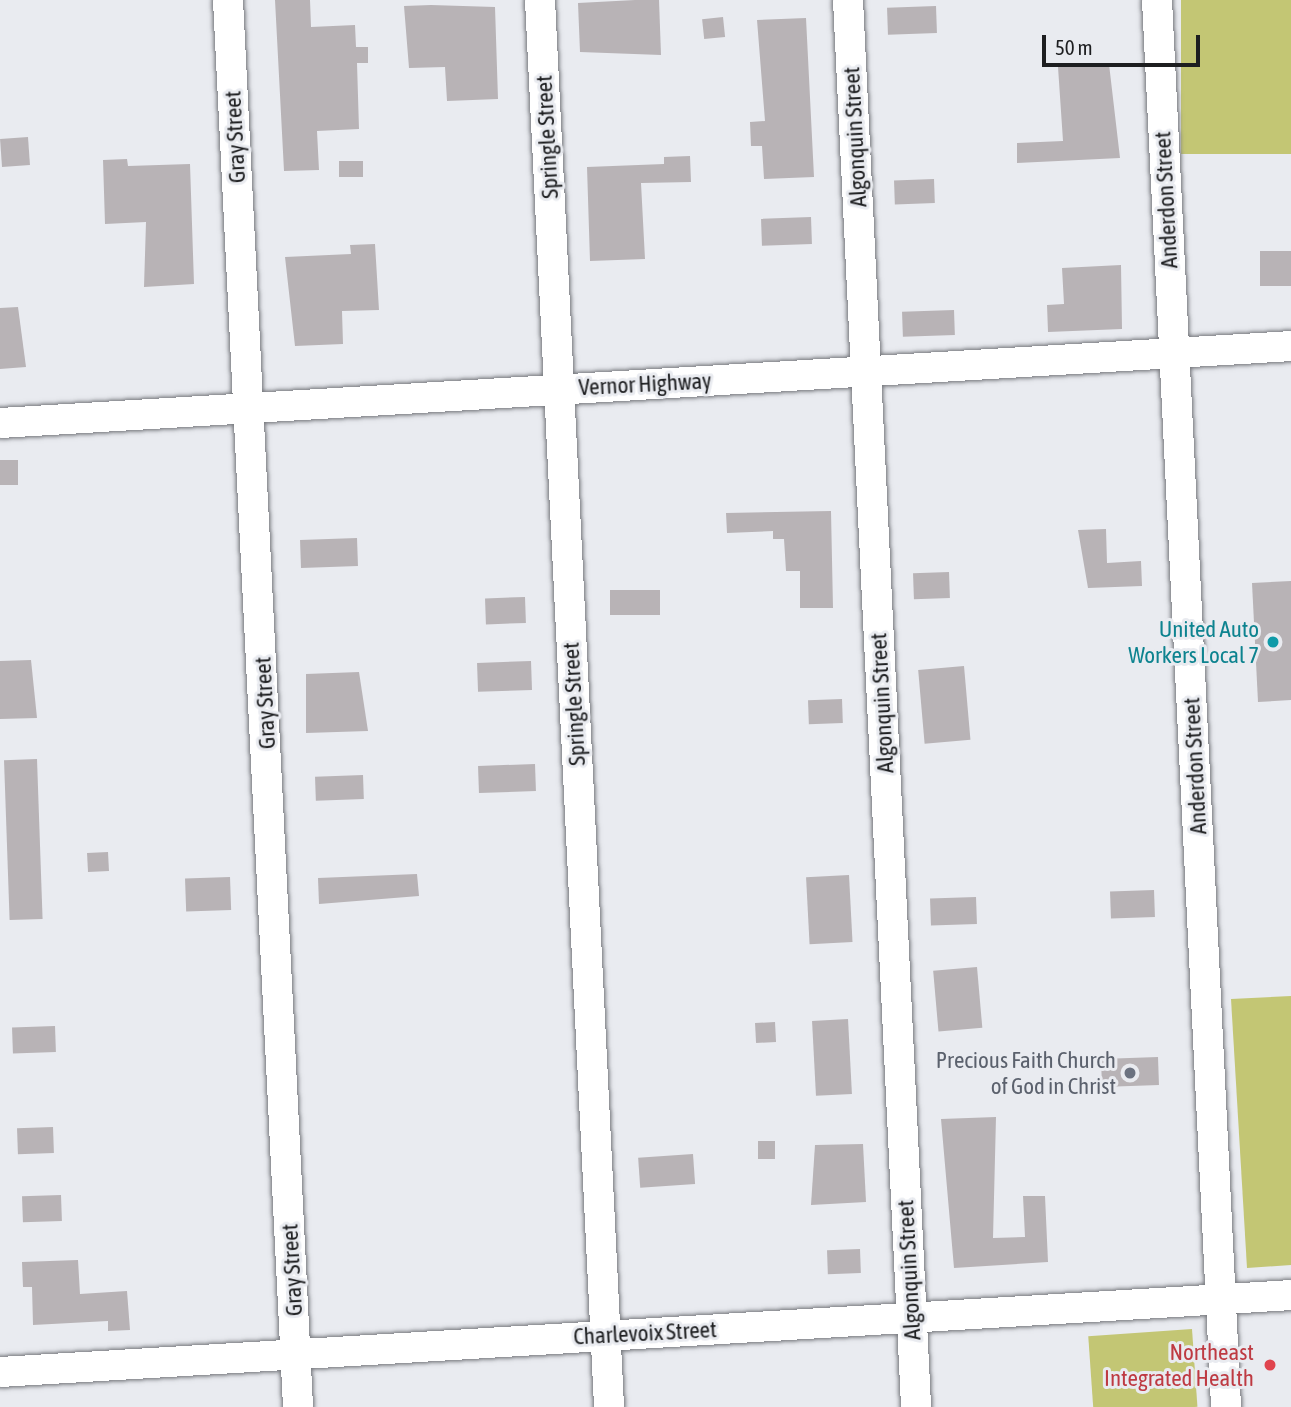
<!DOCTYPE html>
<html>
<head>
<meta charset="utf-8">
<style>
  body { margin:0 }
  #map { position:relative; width:1291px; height:1407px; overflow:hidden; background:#e9ebf0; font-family:"Asap Condensed",sans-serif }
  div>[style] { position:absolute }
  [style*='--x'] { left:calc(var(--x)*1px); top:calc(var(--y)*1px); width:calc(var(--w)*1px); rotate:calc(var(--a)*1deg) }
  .green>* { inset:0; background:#c3c674; transform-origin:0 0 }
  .building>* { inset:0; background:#b8b3b6; transform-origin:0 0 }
  .roads { filter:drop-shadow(0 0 2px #76787d) drop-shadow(0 0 2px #76787d) }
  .minor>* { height:30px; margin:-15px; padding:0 15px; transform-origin:15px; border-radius:15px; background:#fff }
  .dots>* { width:19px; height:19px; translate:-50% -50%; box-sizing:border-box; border:4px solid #e9ebf0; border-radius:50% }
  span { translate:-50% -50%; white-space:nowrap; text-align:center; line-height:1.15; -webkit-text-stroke:6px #e9ebf0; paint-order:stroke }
  .street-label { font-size:23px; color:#1d1e20 }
  .culture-label { font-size:23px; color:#0d838f }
  .right { translate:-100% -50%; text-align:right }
  .worship-label { font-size:23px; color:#5b616d }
  .health-label { font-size:23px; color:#be3a42 }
  .scale { position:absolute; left:1042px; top:35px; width:158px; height:32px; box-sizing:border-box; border:4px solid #1d1e20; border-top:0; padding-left:9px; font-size:21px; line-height:24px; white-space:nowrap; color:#1d1e20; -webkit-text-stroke:5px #e9ebf0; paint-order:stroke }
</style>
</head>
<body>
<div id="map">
  <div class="green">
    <i style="left:1181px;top:0;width:110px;height:154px"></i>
    <i style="clip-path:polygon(1291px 996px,1291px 1265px,1247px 1268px,1231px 999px)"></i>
    <i style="left:1192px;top:1329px;width:78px;height:104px;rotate:86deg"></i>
  </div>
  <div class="building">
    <i style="clip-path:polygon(275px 0,310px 0,311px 27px,355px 25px,356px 47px,368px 47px,368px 63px,357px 63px,359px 129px,317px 131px,319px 170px,284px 171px)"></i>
    <i style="clip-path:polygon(635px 0,659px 0,661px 55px,580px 52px,578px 3px)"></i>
    <i style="clip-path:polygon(431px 5px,495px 7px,498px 99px,447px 101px,445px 67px,409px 68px,404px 6px)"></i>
    <i style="left:936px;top:6px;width:27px;height:49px;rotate:88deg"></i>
    <i style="left:723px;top:17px;width:20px;height:21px;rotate:84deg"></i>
    <i style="clip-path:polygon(806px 18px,814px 177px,764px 179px,762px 146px,751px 146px,750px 122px,765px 121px,757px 20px)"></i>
    <i style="clip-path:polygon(1109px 64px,1120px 158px,1017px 163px,1017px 143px,1063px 141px,1058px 67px)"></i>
    <i style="left:28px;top:137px;width:28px;height:28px;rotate:86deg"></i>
    <i style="clip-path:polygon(690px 156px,691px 182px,641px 183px,645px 259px,590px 261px,587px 167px,664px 164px,664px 157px)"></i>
    <i style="clip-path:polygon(127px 159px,128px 166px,190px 164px,194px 284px,144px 287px,146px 222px,105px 224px,103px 160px)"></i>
    <i style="left:339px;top:161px;width:24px;height:16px"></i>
    <i style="left:934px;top:179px;width:24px;height:40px;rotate:88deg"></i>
    <i style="left:811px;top:217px;width:27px;height:50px;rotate:88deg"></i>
    <i style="clip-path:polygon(375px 244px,379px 310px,342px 311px,343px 344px,295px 346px,285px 257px,351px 254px,350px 245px)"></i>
    <i style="left:1291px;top:251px;width:35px;height:31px;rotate:90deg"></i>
    <i style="clip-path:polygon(1121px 265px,1122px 329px,1048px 332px,1047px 305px,1064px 304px,1062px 268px)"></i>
    <i style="clip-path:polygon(18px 307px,26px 367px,0 369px,0 308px)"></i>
    <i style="left:954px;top:310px;width:25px;height:52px;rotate:88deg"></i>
    <i style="left:0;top:460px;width:18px;height:25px"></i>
    <i style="clip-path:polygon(831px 511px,833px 608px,800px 608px,800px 571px,786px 571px,784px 539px,773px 539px,773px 531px,727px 533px,726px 513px)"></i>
    <i style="clip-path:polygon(1106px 529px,1107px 563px,1141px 561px,1142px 586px,1088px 588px,1078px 530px)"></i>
    <i style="left:357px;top:538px;width:28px;height:57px;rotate:88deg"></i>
    <i style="left:949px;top:572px;width:26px;height:36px;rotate:88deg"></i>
    <i style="clip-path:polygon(1291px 581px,1291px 700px,1258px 702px,1252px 583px)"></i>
    <i style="left:660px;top:590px;width:25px;height:50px;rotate:90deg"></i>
    <i style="left:525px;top:597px;width:26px;height:40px;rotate:88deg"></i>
    <i style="clip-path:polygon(31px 660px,37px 718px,0 719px,0 661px)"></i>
    <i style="left:531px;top:661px;width:29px;height:54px;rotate:88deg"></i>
    <i style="left:964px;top:666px;width:74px;height:46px;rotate:85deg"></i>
    <i style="clip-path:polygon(359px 672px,368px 731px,306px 733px,306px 674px)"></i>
    <i style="left:842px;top:699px;width:24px;height:34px;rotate:88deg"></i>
    <i style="left:37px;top:759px;width:160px;height:33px;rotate:88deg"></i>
    <i style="left:535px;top:764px;width:27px;height:57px;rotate:88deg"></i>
    <i style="left:363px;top:775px;width:24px;height:48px;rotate:88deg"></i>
    <i style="left:108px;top:852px;width:19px;height:21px;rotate:87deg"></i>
    <i style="clip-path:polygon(417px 874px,419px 896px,319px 904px,318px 878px)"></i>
    <i style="left:849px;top:875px;width:67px;height:43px;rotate:87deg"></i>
    <i style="left:230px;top:877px;width:33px;height:45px;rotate:88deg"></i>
    <i style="left:1154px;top:890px;width:27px;height:44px;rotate:88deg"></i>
    <i style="left:976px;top:897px;width:27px;height:46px;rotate:88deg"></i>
    <i style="left:977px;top:967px;width:61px;height:44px;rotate:85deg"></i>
    <i style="left:848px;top:1019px;width:75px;height:36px;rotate:87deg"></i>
    <i style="left:775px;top:1022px;width:20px;height:20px;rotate:87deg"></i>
    <i style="left:55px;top:1026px;width:26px;height:43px;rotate:88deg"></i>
    <i style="left:1158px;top:1057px;width:28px;height:57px;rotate:88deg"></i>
    <i style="clip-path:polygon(996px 1117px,993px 1238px,1025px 1237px,1023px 1196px,1045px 1196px,1048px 1262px,954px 1268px,941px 1119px)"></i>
    <i style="left:53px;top:1127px;width:26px;height:36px;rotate:88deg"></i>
    <i style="left:775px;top:1141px;width:18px;height:17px;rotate:90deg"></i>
    <i style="clip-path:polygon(863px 1144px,866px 1202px,811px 1205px,815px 1145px)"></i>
    <i style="left:693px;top:1154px;width:30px;height:55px;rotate:86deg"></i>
    <i style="left:61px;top:1195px;width:26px;height:39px;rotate:88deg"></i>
    <i style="left:860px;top:1249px;width:24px;height:33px;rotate:88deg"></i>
    <i style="clip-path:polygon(78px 1260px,80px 1294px,127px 1291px,130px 1330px,108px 1331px,108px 1321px,33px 1325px,32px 1287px,23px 1287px,22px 1262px)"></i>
  </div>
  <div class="roads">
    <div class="minor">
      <i style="--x:228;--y:0;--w:1409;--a:87.15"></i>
      <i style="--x:540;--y:0;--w:1409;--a:87.19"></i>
      <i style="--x:848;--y:0;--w:1409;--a:87.23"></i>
      <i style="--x:1157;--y:0;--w:1409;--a:87.19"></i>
      <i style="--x:0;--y:423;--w:1293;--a:-3.41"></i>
      <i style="--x:0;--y:1372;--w:1293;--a:-3.41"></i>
    </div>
  </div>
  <div class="dots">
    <i style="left:1273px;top:642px;background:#0f9aa8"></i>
    <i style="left:1130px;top:1073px;background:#6b7280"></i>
    <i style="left:1270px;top:1365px;background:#e0444e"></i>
  </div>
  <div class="street-label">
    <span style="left:235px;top:137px;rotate:-93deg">Gray Street</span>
    <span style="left:547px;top:137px;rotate:-93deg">Springle Street</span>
    <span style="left:855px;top:137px;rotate:-93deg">Algonquin Street</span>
    <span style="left:1166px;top:200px;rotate:-93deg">Anderdon Street</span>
    <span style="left:645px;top:384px;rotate:-3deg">Vernor Highway</span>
    <span style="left:265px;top:703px;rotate:-93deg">Gray Street</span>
    <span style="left:882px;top:703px;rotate:-93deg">Algonquin Street</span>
    <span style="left:574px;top:704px;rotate:-93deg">Springle Street</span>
    <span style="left:1195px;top:766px;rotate:-93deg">Anderdon Street</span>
    <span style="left:292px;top:1270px;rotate:-93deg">Gray Street</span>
    <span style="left:909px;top:1270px;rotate:-93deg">Algonquin Street</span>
    <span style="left:645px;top:1333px;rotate:-3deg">Charlevoix Street</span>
  </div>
  <div class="culture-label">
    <span class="right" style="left:1259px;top:642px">United Auto<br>Workers Local 7</span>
  </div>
  <div class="worship-label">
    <span class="right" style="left:1116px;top:1073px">Precious Faith Church<br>of God in Christ</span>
  </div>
  <div class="health-label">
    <span class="right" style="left:1254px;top:1365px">Northeast<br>Integrated Health</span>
  </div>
  <div class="scale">50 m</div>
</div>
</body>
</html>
